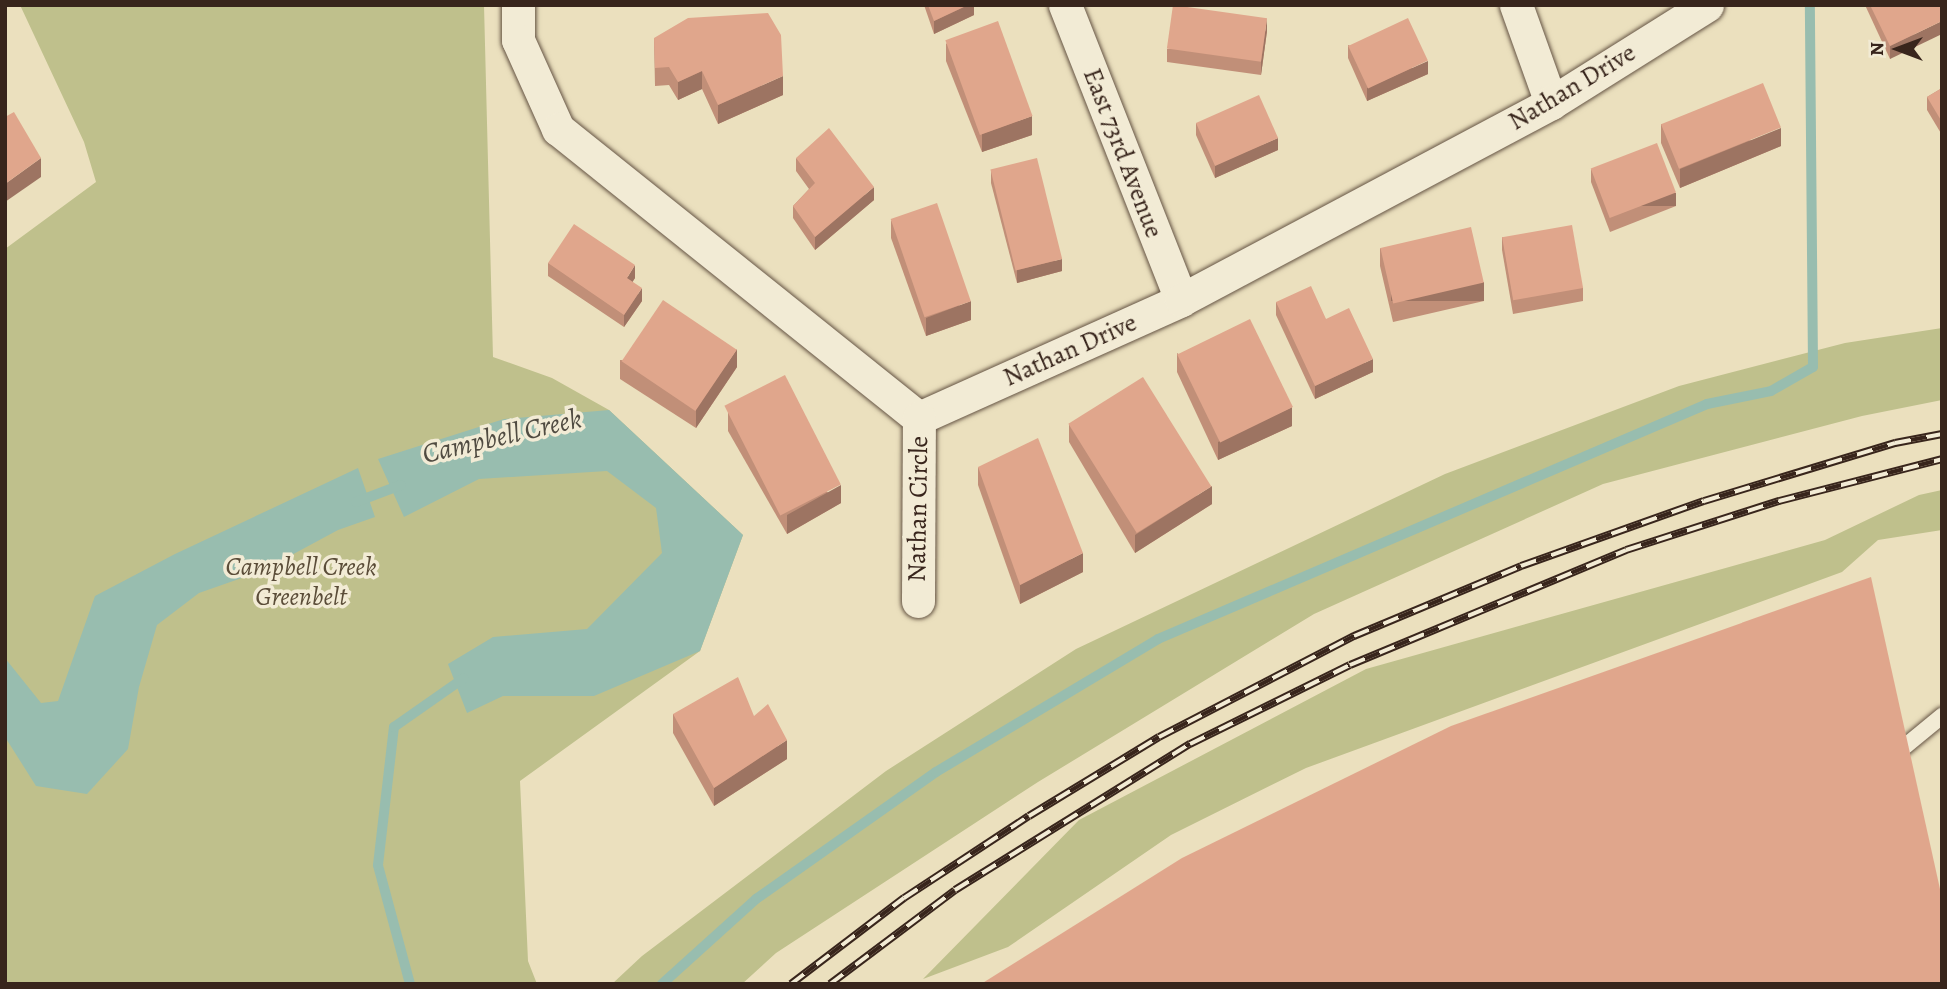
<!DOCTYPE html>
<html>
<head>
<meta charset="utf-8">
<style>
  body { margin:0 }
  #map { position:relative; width:1947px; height:989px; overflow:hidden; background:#ebe0be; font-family:Alegreya,serif }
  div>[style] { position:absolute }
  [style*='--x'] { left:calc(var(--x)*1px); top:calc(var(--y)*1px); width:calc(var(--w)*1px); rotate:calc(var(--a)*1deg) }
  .green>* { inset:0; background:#bfc08c }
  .water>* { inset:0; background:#98bdaf }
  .stream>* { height:10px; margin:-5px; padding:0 5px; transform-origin:5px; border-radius:5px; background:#98bdaf }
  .roads { filter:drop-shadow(0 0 2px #655444) drop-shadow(0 0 2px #655444) }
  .service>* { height:16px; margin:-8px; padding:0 8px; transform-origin:8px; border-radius:8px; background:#f2ebd5 }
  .minor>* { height:33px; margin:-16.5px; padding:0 16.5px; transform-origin:16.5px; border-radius:16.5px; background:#f2ebd5 }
  .rail>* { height:8px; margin-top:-4px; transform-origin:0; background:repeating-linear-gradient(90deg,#f2ebd5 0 16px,#38251c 0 32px); box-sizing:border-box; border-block:2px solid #38251c }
  .wall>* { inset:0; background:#c18f78 }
  .shaded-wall>* { inset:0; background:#9d7462; transform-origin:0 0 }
  .building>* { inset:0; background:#e0a68c; transform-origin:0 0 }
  span { translate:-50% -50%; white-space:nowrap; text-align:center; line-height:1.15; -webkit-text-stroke:7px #f2ebd5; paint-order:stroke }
  .street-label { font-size:26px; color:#38251c }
  .park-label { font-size:26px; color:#5a4c38; font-style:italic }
  .water-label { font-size:28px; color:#504b41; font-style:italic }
  .frame { position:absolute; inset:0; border:7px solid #38251c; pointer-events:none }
  .north { position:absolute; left:1863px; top:14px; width:70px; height:70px; -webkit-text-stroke:5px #f2ebd5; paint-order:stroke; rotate:270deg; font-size:19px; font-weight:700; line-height:28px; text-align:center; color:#38251c }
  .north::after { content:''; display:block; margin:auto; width:24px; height:32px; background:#38251c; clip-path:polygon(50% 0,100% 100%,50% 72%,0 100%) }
</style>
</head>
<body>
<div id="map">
  <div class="green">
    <i style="clip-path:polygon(20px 5px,484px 5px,493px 357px,552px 378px,609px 410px,743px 535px,700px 651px,520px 781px,528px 961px,537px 984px,5px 982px,5px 249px,96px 182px,84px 142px)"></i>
    <i style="clip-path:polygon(1942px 328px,1942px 400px,1862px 416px,1603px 484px,1314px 614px,1038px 782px,776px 953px,742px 984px,612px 984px,642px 956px,886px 771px,1076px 649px,1445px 474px,1679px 386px,1845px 343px)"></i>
    <i style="clip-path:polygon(1942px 490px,1942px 530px,1878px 540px,1842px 572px,1306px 768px,1171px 835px,1008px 947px,923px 979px,1079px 820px,1366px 669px,1825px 540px,1919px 495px)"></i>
  </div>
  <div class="water">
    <i style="clip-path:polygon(609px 410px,743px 535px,700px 651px,594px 696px,503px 696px,467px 713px,448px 664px,493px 637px,587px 629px,662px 553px,656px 508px,607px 471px,479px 479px,404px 517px,378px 459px,504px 419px)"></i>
    <i style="clip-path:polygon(358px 468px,375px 517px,338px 530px,262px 571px,199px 593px,157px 625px,139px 687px,128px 749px,87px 794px,36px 786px,5px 737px,5px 658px,41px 703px,58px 701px,95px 596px,175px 554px)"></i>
  </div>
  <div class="stream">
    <i style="--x:356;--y:502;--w:48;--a:-20.7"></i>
    <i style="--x:410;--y:984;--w:123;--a:-105.1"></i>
    <i style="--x:378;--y:865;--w:139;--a:-83.4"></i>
    <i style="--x:394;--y:727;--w:85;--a:-35"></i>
    <i style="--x:662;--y:984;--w:127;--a:-42.1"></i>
    <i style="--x:756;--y:899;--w:220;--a:-35.2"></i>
    <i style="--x:936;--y:772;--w:259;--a:-30.9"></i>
    <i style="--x:1158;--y:639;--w:597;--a:-23.17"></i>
    <i style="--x:1707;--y:404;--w:65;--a:-11.5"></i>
    <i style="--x:1771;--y:391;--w:48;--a:-29.7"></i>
    <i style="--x:1813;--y:367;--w:362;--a:-90.5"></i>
  </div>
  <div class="roads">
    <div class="service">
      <i style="--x:1892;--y:757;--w:65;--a:-39.4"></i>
    </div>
    <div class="minor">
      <i style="--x:518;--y:5;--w:35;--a:90"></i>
      <i style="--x:518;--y:40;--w:98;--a:65.8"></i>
      <i style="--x:558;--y:129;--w:462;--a:38.7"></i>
      <i style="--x:1065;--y:5;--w:317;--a:68.5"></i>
      <i style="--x:1516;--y:5;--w:104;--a:70.3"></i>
      <i style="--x:919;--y:418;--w:287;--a:-24.2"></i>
      <i style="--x:1181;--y:300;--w:419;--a:-28"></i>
      <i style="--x:1551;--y:103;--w:184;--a:-32.1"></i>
      <i style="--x:918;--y:601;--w:183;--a:-89.7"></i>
    </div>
  </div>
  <div class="rail">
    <i style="--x:791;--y:984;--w:142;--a:-37.3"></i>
    <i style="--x:904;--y:898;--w:149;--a:-33.3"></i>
    <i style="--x:1029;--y:816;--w:152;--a:-31.3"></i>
    <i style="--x:1159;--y:737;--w:220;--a:-27.4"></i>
    <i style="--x:1354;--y:636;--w:181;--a:-22.7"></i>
    <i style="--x:1521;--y:566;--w:194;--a:-19.6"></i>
    <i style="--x:1704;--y:501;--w:200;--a:-16.9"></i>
    <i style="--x:1895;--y:443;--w:48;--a:-10.8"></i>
    <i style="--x:830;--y:984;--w:156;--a:-36.9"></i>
    <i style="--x:955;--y:890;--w:277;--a:-31.9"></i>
    <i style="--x:1190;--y:744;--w:178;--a:-26.3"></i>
    <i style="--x:1350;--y:665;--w:299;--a:-22.6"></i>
    <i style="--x:1626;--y:550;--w:161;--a:-17.8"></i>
    <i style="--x:1779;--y:501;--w:168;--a:-14.4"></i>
  </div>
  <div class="wall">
    <i style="clip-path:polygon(924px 5px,974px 5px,974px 15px,934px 34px)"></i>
    <i style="clip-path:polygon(1865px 5px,1942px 5px,1890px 59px)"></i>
    <i style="clip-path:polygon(1267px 31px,1261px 75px,1167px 62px,1167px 49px)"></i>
    <i style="clip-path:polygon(654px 38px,783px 95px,718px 124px,702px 89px,678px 100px,669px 85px,655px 86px)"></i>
    <i style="clip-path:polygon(946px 43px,1032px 135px,982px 152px,946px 61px)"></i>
    <i style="clip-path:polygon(1348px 45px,1428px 74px,1367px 101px,1348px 58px)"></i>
    <i style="clip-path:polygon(1942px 88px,1942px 135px,1927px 110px,1927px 97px)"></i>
    <i style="clip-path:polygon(1196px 123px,1278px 150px,1215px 178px,1196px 135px)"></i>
    <i style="clip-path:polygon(1661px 124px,1781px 146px,1680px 188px,1661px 143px)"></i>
    <i style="clip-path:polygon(796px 158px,874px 200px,815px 250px,793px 218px,793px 206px,809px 189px,796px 171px)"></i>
    <i style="clip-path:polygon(1591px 169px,1676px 206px,1610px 232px,1591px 182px)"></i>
    <i style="clip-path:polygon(991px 170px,1062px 271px,1017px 283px,991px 183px)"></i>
    <i style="clip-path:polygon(891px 220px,971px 320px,926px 336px,891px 238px)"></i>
    <i style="clip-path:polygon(1502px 237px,1583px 288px,1583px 301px,1513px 314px,1502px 250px)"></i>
    <i style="clip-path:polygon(1380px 248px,1484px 301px,1393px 322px,1380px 266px)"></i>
    <i style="clip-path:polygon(548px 263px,635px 278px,632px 282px,642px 301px,624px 327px,548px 276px)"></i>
    <i style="clip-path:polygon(1276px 302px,1326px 319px,1373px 372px,1315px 399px,1276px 315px)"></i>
    <i style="clip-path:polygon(1177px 353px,1292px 426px,1218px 460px,1177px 372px)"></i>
    <i style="clip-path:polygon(620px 360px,737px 367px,696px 428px,620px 379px)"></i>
    <i style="clip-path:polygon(728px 412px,841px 503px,787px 534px,728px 431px)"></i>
    <i style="clip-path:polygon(1069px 424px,1212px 504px,1135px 553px,1069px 442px)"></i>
    <i style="clip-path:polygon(978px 467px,1083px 572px,1020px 604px,978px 485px)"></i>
    <i style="clip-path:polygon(673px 714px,754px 716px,787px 759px,714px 806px,673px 733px)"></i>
  </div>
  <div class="shaded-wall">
    <i style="clip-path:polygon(968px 5px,974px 5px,974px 15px,934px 34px,934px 21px)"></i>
    <i style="clip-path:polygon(1267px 18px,1267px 31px,1261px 75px,1261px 62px)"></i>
    <i style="clip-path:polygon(1942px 21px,1942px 34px,1890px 59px,1890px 46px)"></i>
    <i style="clip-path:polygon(1428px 61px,1428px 74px,1367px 101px,1367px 88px)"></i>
    <i style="clip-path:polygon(702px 71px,702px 89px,678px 100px,678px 82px)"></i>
    <i style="clip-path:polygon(783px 76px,783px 95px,718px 124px,718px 105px)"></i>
    <i style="clip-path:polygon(1032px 116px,1032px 135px,982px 152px,982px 134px)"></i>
    <i style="clip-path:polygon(1781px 128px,1781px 146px,1680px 188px,1680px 169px)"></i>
    <i style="clip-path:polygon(1278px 138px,1278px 150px,1215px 178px,1215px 165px)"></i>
    <i style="clip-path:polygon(41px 158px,41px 177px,5px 202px,5px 184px)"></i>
    <i style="clip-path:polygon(874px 187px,874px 200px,815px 250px,815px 237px)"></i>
    <i style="left:1676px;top:193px;width:13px;height:71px;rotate:90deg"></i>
    <i style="clip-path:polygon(1062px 259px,1062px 271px,1017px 283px,1017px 270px)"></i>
    <i style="clip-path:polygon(635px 265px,635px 278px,627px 291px,627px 278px)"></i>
    <i style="left:1484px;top:282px;width:19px;height:93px;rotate:90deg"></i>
    <i style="clip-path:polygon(642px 288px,642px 301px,624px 327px,624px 315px)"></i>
    <i style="clip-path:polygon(971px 301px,971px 320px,926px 336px,926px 318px)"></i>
    <i style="clip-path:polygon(737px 349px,737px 367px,696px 428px,696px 409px)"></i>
    <i style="clip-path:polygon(1373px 359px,1373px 372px,1315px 399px,1315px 386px)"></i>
    <i style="clip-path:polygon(1292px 407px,1292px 426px,1218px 460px,1218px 442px)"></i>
    <i style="clip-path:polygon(841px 485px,841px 503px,787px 534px,787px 515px)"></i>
    <i style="clip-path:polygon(1212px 486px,1212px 504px,1135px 553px,1135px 535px)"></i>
    <i style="clip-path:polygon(1083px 553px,1083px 572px,1020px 604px,1020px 585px)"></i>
    <i style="clip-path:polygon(787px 740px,787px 759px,714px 806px,714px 788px)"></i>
  </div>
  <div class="building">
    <i style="clip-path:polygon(928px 5px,968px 5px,934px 21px)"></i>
    <i style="left:1173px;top:5px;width:95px;height:44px;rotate:8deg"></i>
    <i style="clip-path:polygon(1870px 5px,1942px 5px,1942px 21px,1890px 46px)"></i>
    <i style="clip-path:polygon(768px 13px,781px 35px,783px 76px,718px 105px,702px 71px,678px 82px,669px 67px,655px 68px,654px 38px,688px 18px)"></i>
    <i style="left:1408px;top:18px;width:47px;height:66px;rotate:65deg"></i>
    <i style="left:998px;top:21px;width:101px;height:56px;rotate:70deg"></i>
    <i style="left:1763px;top:83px;width:48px;height:110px;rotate:68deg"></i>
    <i style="clip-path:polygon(1942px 88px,1942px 122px,1927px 97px)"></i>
    <i style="left:1259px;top:95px;width:47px;height:69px;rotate:66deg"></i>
    <i style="clip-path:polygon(14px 112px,41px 158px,5px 184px,5px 117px)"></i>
    <i style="clip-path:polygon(829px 128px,874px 187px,815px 237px,793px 206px,815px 183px,796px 158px)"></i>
    <i style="left:1657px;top:143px;width:53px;height:71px;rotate:69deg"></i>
    <i style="left:1037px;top:158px;width:104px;height:48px;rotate:76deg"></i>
    <i style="left:937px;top:203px;width:104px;height:49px;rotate:71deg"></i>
    <i style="clip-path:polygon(574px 224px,635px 265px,627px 278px,642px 288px,624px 315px,548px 263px)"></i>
    <i style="left:1572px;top:225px;width:64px;height:71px;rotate:80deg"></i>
    <i style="left:1471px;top:227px;width:57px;height:93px;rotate:77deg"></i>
    <i style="clip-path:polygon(1311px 286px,1326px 319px,1349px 308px,1373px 359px,1315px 386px,1276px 302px)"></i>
    <i style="left:663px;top:300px;width:89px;height:74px;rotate:34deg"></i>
    <i style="left:1250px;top:319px;width:98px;height:81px;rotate:64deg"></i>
    <i style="left:785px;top:375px;width:123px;height:68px;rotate:63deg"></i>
    <i style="left:1143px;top:377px;width:129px;height:88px;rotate:58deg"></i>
    <i style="clip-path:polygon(1038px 438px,1083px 553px,1020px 585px,978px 467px)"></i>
    <i style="clip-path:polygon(1871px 577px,1942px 898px,1942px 984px,981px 984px,1182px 858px,1451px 726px)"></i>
    <i style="clip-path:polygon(738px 677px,754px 716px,768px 704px,787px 740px,714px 788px,673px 714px)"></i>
  </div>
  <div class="street-label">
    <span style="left:1572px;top:87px;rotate:-31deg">Nathan Drive</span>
    <span style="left:1123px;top:153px;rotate:69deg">East 73rd Avenue</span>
    <span style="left:1070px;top:350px;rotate:-24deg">Nathan Drive</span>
    <span style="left:918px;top:509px;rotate:-89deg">Nathan Circle</span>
  </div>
  <div class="park-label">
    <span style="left:301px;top:582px">Campbell Creek<br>Greenbelt</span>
  </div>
  <div class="water-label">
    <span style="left:502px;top:436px;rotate:-13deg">Campbell Creek</span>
  </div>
  <div class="frame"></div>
  <div class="north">N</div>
</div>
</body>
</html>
